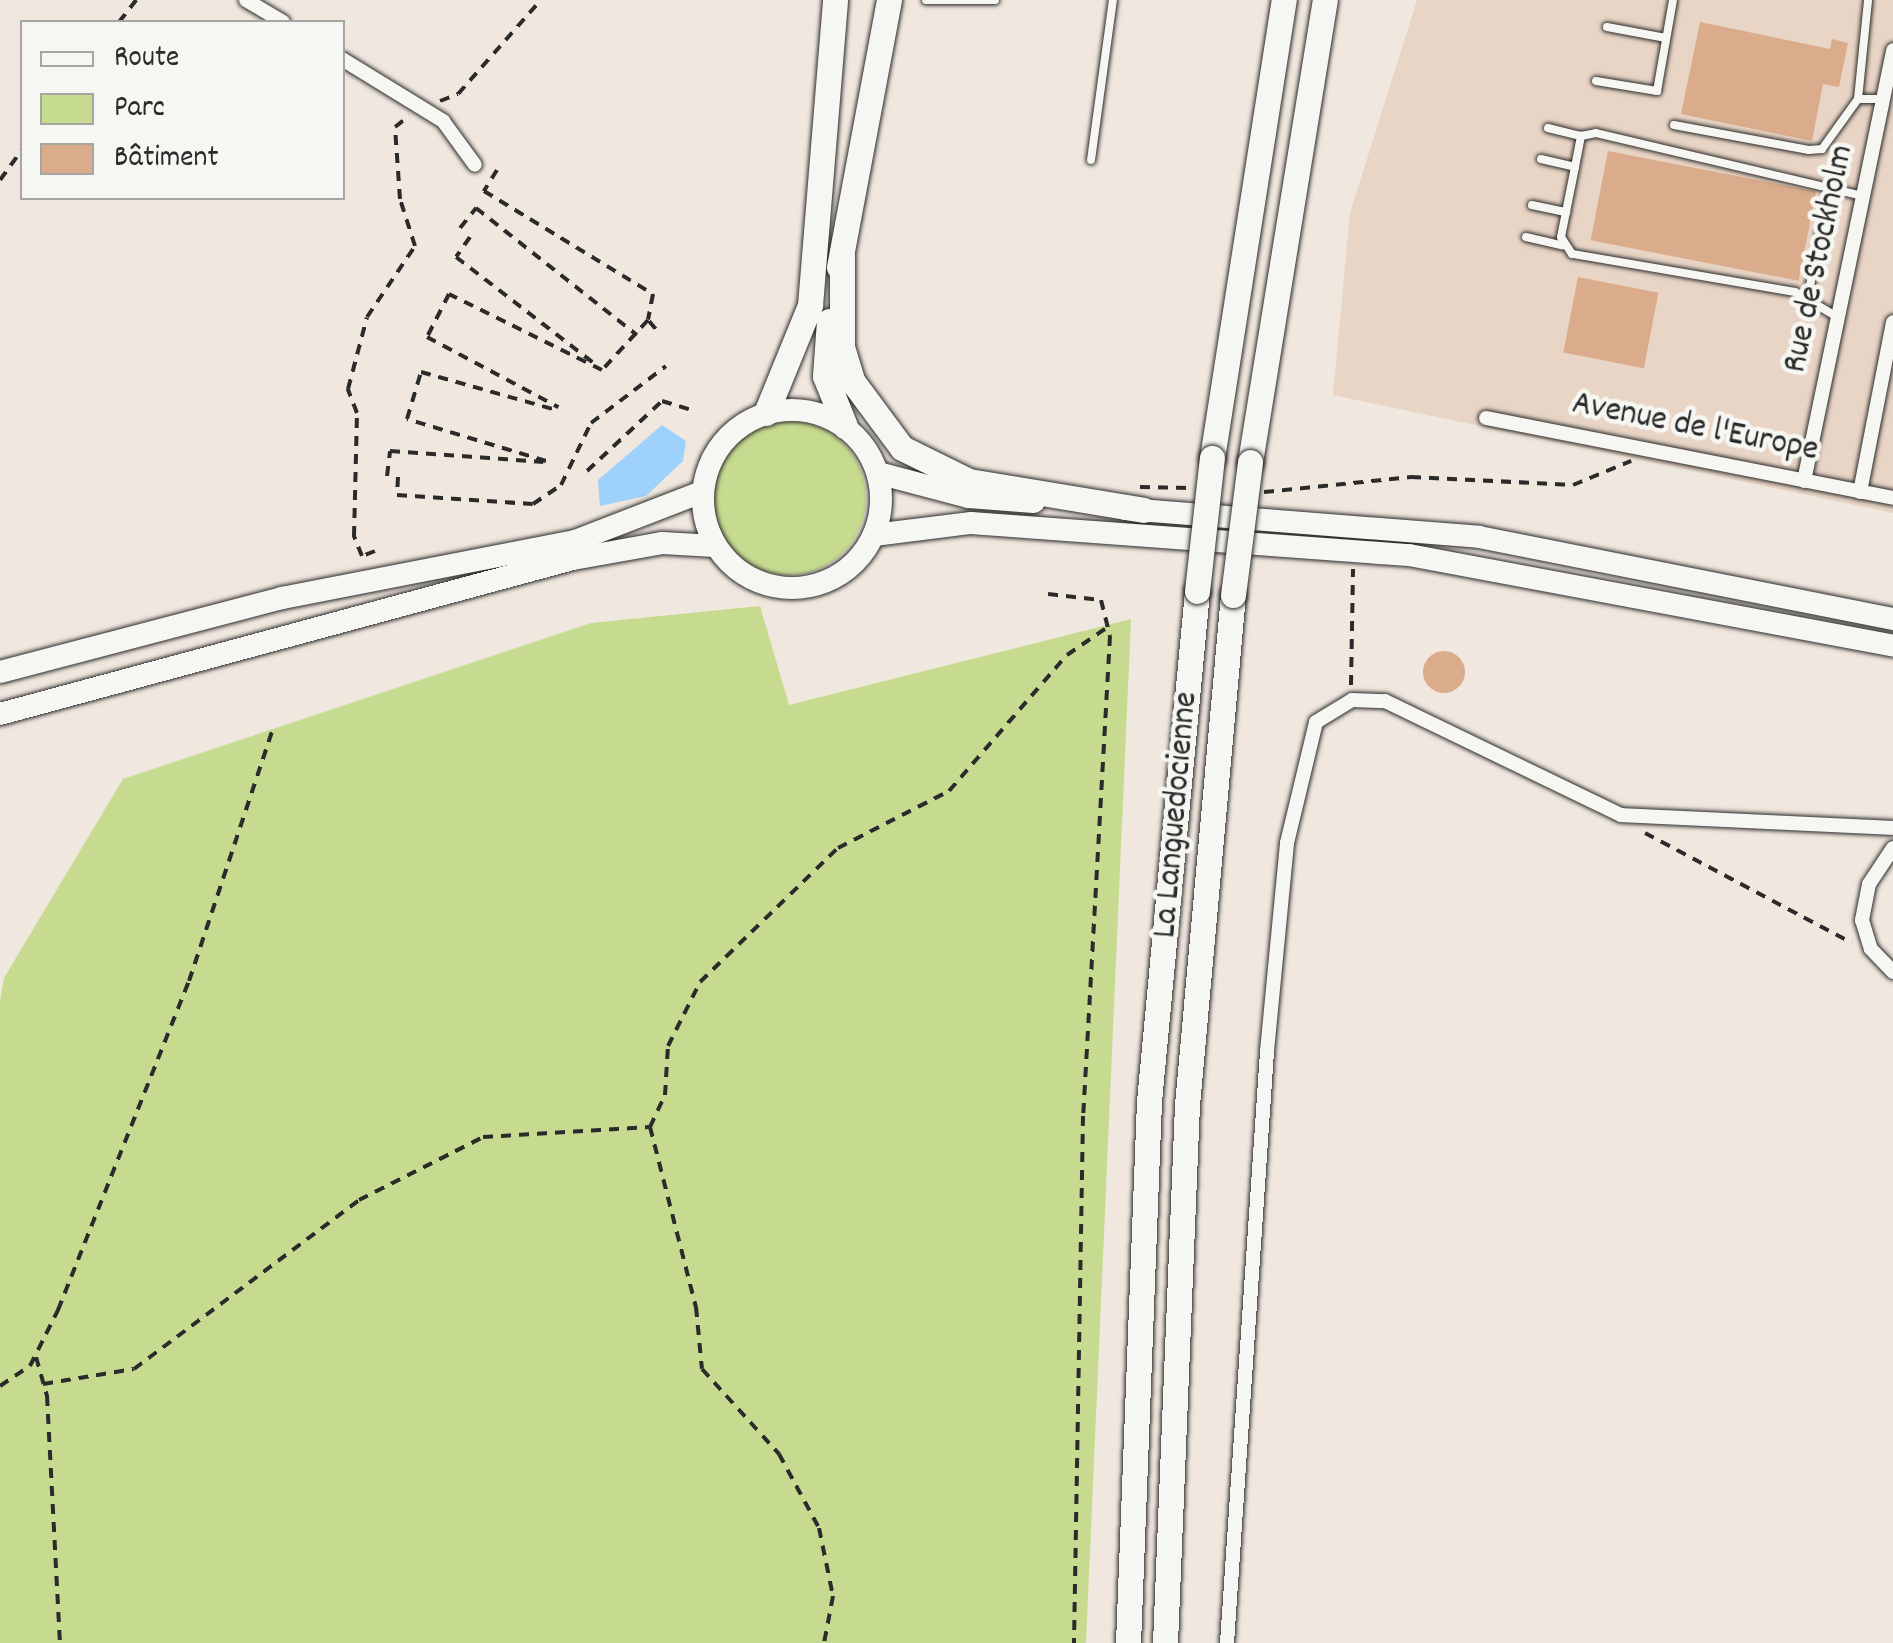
<!DOCTYPE html>
<html>
<head>
<meta charset="utf-8">
<style>
  body { margin:0 }
  #map { position:relative; width:1893px; height:1643px; overflow:hidden; background:#f0e7de; font-family:Dekko,sans-serif }
  div>[style] { position:absolute }
  [style*='--x'] { left:calc(var(--x)*1px); top:calc(var(--y)*1px); width:calc(var(--w)*1px); rotate:calc(var(--a)*1deg) }
  .built>* { inset:0; background:#e9d5c5 }
  .green>* { inset:0; background:#c6db90 }
  .round { border-radius:50% }
  .water>* { inset:0; background:#9ed1fb }
  .building>* { inset:0; background:#daac8c; transform-origin:0 0 }
  .path>* { height:4px; margin-top:-2px; transform-origin:0; background:repeating-linear-gradient(90deg,#2b2b2b 0 10px,transparent 0 18px) }
  .roads { filter:drop-shadow(0 0 2px #2b2b2b) drop-shadow(0 0 2px #2b2b2b) }
  .lane>* { height:8px; margin:-4px; padding:0 4px; transform-origin:4px; border-radius:4px; background:#f6f6f2 }
  .street>* { height:14px; margin:-7px; padding:0 7px; transform-origin:7px; border-radius:7px; background:#f6f6f2 }
  .primary>* { height:22px; margin:-11px; padding:0 11px; transform-origin:11px; border-radius:11px; background:#f6f6f2 }
  .primary>.ring { margin:-11px; padding:0; box-sizing:content-box; background:none; border:22px solid #f6f6f2; border-radius:50% }
  .highway>* { height:25px; margin:-12.5px; padding:0 12.5px; transform-origin:12.5px; border-radius:12.5px; background:#f6f6f2 }
  .bridges { filter:drop-shadow(0 0 2px #2b2b2b) drop-shadow(0 0 2px #2b2b2b) }
  .highway-bridge>* { height:25px; margin:-12.5px; padding:0 12.5px; transform-origin:12.5px; border-radius:12.5px; background:#f6f6f2 }
  span { translate:-50% -50%; white-space:nowrap; text-align:center; line-height:1.15; -webkit-text-stroke:9px #f6f6f2; paint-order:stroke }
  .street-label { font-size:35px; color:#2b2b2b }
  .legend { position:absolute; left:20px; top:20px; width:325px; height:180px; box-sizing:border-box; background:#f6f6f2; border:2px solid #a5a5a2; margin:0; padding:12px 18px; list-style:none; font-size:30px; color:#2b2b2b }
  .legend li { display:flex; align-items:center; gap:20px; height:50px }
  .legend b { width:50px; border:2px solid #a5a5a2 }
</style>
</head>
<body>
<div id="map">
  <div class="built">
    <i style="clip-path:polygon(1417px 0,1893px 0,1893px 513px,1333px 395px,1350px 213px)"></i>
  </div>
  <div class="green">
    <i class="round" style="left:712px;top:421px;width:154px;height:154px"></i>
    <i style="clip-path:polygon(760px 606px,789px 705px,1131px 619px,1086px 1643px,0 1643px,0 1001px,4px 978px,123px 779px,591px 623px)"></i>
  </div>
  <div class="water">
    <i style="clip-path:polygon(662px 425px,686px 441px,683px 461px,646px 496px,600px 506px,598px 480px)"></i>
  </div>
  <div class="building">
    <i style="clip-path:polygon(1700px 22px,1830px 49px,1832px 39px,1848px 43px,1839px 87px,1823px 84px,1812px 141px,1681px 114px)"></i>
    <i style="left:1608px;top:151px;width:212px;height:91px;rotate:11deg"></i>
    <i style="left:1578px;top:277px;width:82px;height:77px;rotate:11deg"></i>
    <i class="round" style="left:1423px;top:651px;width:42px;height:42px"></i>
  </div>
  <div class="path">
    <i style="--x:119;--y:22;--w:28;--a:-52"></i>
    <i style="--x:440;--y:101;--w:19;--a:-21"></i>
    <i style="--x:458;--y:94;--w:125;--a:-48.6"></i>
    <i style="--x:497;--y:170;--w:25;--a:122"></i>
    <i style="--x:484;--y:191;--w:198;--a:31.4"></i>
    <i style="--x:653;--y:294;--w:26;--a:101"></i>
    <i style="--x:648;--y:320;--w:68;--a:132.6"></i>
    <i style="--x:602;--y:370;--w:171;--a:-153.6"></i>
    <i style="--x:449;--y:294;--w:48;--a:117.1"></i>
    <i style="--x:427;--y:337;--w:149;--a:28.1"></i>
    <i style="--x:0;--y:180;--w:37;--a:-54"></i>
    <i style="--x:460;--y:228;--w:26;--a:-51"></i>
    <i style="--x:476;--y:208;--w:205;--a:38.3"></i>
    <i style="--x:470;--y:237;--w:24;--a:125"></i>
    <i style="--x:456;--y:257;--w:180;--a:37.6"></i>
    <i style="--x:649;--y:321;--w:16;--a:50"></i>
    <i style="--x:546;--y:461;--w:145;--a:-163.2"></i>
    <i style="--x:407;--y:419;--w:49;--a:-73.4"></i>
    <i style="--x:421;--y:372;--w:140;--a:15.7"></i>
    <i style="--x:587;--y:471;--w:103;--a:-43"></i>
    <i style="--x:662;--y:401;--w:34;--a:17"></i>
    <i style="--x:387;--y:476;--w:25;--a:-83"></i>
    <i style="--x:390;--y:451;--w:154;--a:4.1"></i>
    <i style="--x:398;--y:477;--w:18;--a:93"></i>
    <i style="--x:397;--y:495;--w:136;--a:3.8"></i>
    <i style="--x:533;--y:504;--w:34;--a:-34"></i>
    <i style="--x:561;--y:485;--w:69;--a:-64.2"></i>
    <i style="--x:591;--y:423;--w:94;--a:-37.2"></i>
    <i style="--x:1140;--y:487;--w:50;--a:1.1"></i>
    <i style="--x:1264;--y:492;--w:148;--a:-5.8"></i>
    <i style="--x:1411;--y:477;--w:162;--a:2.8"></i>
    <i style="--x:1573;--y:485;--w:63;--a:-22.5"></i>
    <i style="--x:375;--y:551;--w:14;--a:159"></i>
    <i style="--x:362;--y:556;--w:22;--a:-112"></i>
    <i style="--x:354;--y:536;--w:123;--a:-88.6"></i>
    <i style="--x:357;--y:413;--w:26;--a:-111"></i>
    <i style="--x:348;--y:389;--w:74;--a:-75.2"></i>
    <i style="--x:367;--y:317;--w:86;--a:-55.9"></i>
    <i style="--x:415;--y:246;--w:49;--a:-107.7"></i>
    <i style="--x:400;--y:199;--w:72;--a:-94"></i>
    <i style="--x:395;--y:127;--w:18;--a:-38"></i>
    <i style="--x:1048;--y:594;--w:53;--a:6.5"></i>
    <i style="--x:1101;--y:600;--w:37;--a:76"></i>
    <i style="--x:1110;--y:636;--w:481;--a:93.2"></i>
    <i style="--x:1083;--y:1116;--w:527;--a:90.98"></i>
    <i style="--x:1351;--y:685;--w:116;--a:-89"></i>
    <i style="--x:1645;--y:833;--w:234;--a:28"></i>
    <i style="--x:650;--y:1127;--w:186;--a:75.7"></i>
    <i style="--x:696;--y:1307;--w:62;--a:84.5"></i>
    <i style="--x:702;--y:1369;--w:115;--a:47.8"></i>
    <i style="--x:779;--y:1454;--w:84;--a:61.6"></i>
    <i style="--x:819;--y:1528;--w:69;--a:78.4"></i>
    <i style="--x:833;--y:1596;--w:48;--a:100.8"></i>
    <i style="--x:36;--y:1357;--w:41;--a:74.2"></i>
    <i style="--x:47;--y:1396;--w:247;--a:87"></i>
    <i style="--x:43;--y:1384;--w:92;--a:-9.4"></i>
    <i style="--x:134;--y:1369;--w:281;--a:-36.9"></i>
    <i style="--x:359;--y:1200;--w:139;--a:-26.9"></i>
    <i style="--x:483;--y:1137;--w:167;--a:-3.4"></i>
    <i style="--x:650;--y:1127;--w:35;--a:-65"></i>
    <i style="--x:665;--y:1095;--w:49;--a:-86.5"></i>
    <i style="--x:668;--y:1046;--w:72;--a:-63.4"></i>
    <i style="--x:700;--y:982;--w:192;--a:-44.2"></i>
    <i style="--x:838;--y:848;--w:125;--a:-27.2"></i>
    <i style="--x:949;--y:791;--w:180;--a:-49.1"></i>
    <i style="--x:1067;--y:655;--w:51;--a:-34.6"></i>
    <i style="--x:0;--y:1386;--w:36;--a:-34"></i>
    <i style="--x:30;--y:1366;--w:63;--a:-63.4"></i>
    <i style="--x:58;--y:1310;--w:354;--a:-68.3"></i>
    <i style="--x:189;--y:981;--w:269;--a:-71.6"></i>
  </div>
  <div class="roads">
    <div class="lane">
      <i style="--x:926;--y:0;--w:69;--a:0"></i>
      <i style="--x:1607;--y:27;--w:60;--a:10.6"></i>
      <i style="--x:1596;--y:81;--w:62;--a:9.3"></i>
      <i style="--x:1657;--y:91;--w:92;--a:-80"></i>
      <i style="--x:1858;--y:99;--w:100;--a:-84.2"></i>
      <i style="--x:1674;--y:125;--w:137;--a:10.5"></i>
      <i style="--x:1809;--y:150;--w:13;--a:-4"></i>
      <i style="--x:1822;--y:149;--w:62;--a:-54.2"></i>
      <i style="--x:1858;--y:99;--w:25;--a:0"></i>
      <i style="--x:1548;--y:128;--w:34;--a:14"></i>
      <i style="--x:1541;--y:159;--w:35;--a:13"></i>
      <i style="--x:1091;--y:160;--w:162;--a:-82.2"></i>
      <i style="--x:1532;--y:205;--w:35;--a:12"></i>
      <i style="--x:1526;--y:237;--w:37;--a:13"></i>
      <i style="--x:1808;--y:296;--w:108;--a:-78.8"></i>
      <i style="--x:1839;--y:318;--w:51;--a:-149.4"></i>
      <i style="--x:1795;--y:292;--w:226;--a:-170.3"></i>
      <i style="--x:1572;--y:254;--w:20;--a:-123"></i>
      <i style="--x:1561;--y:237;--w:71;--a:-78.7"></i>
      <i style="--x:1575;--y:167;--w:32;--a:-79"></i>
      <i style="--x:1581;--y:136;--w:15;--a:-11"></i>
      <i style="--x:1596;--y:133;--w:274;--a:13.3"></i>
    </div>
    <div class="street">
      <i style="--x:246;--y:0;--w:43;--a:30.7"></i>
      <i style="--x:342;--y:59;--w:119;--a:31.5"></i>
      <i style="--x:443;--y:121;--w:54;--a:54"></i>
      <i style="--x:1486;--y:418;--w:415;--a:11.1"></i>
      <i style="--x:1804;--y:481;--w:440;--a:-78.3"></i>
      <i style="--x:1860;--y:492;--w:173;--a:-79"></i>
      <i style="--x:1893;--y:848;--w:43;--a:123.7"></i>
      <i style="--x:1869;--y:884;--w:37;--a:101"></i>
      <i style="--x:1862;--y:920;--w:30;--a:73"></i>
      <i style="--x:1871;--y:949;--w:32;--a:46"></i>
      <i style="--x:1227;--y:1643;--w:593;--a:-86.13"></i>
      <i style="--x:1267;--y:1051;--w:209;--a:-84.5"></i>
      <i style="--x:1287;--y:843;--w:124;--a:-76.5"></i>
      <i style="--x:1316;--y:722;--w:42;--a:-31.4"></i>
      <i style="--x:1352;--y:700;--w:33;--a:2"></i>
      <i style="--x:1385;--y:701;--w:262;--a:25.8"></i>
      <i style="--x:1621;--y:815;--w:272;--a:2.7"></i>
    </div>
    <div class="primary">
      <i class="ring" style="left:703px;top:410px;width:156px;height:156px"></i>
      <i style="--x:878;--y:473;--w:94;--a:14.8"></i>
      <i style="--x:969;--y:497;--w:65;--a:4.4"></i>
      <i style="--x:1126;--y:509;--w:354;--a:4.5"></i>
      <i style="--x:1479;--y:537;--w:422;--a:11.2"></i>
      <i style="--x:874;--y:535;--w:98;--a:-7.1"></i>
      <i style="--x:971;--y:523;--w:439;--a:4.2"></i>
      <i style="--x:1409;--y:555;--w:492;--a:10.6"></i>
      <i style="--x:0;--y:672;--w:292;--a:-14.7"></i>
      <i style="--x:282;--y:598;--w:298;--a:-11"></i>
      <i style="--x:575;--y:541;--w:136;--a:-21.1"></i>
      <i style="--x:0;--y:714;--w:594;--a:-15.14"></i>
      <i style="--x:573;--y:559;--w:90;--a:-10.2"></i>
      <i style="--x:662;--y:543;--w:53;--a:3.2"></i>
    </div>
    <div class="highway">
      <i style="--x:842;--y:252;--w:95;--a:90"></i>
      <i style="--x:842;--y:347;--w:37;--a:73"></i>
      <i style="--x:853;--y:382;--w:82;--a:53.4"></i>
      <i style="--x:902;--y:448;--w:75;--a:26.2"></i>
      <i style="--x:969;--y:481;--w:177;--a:9.4"></i>
      <i style="--x:839;--y:267;--w:272;--a:-79.4"></i>
      <i style="--x:829;--y:321;--w:55;--a:94.2"></i>
      <i style="--x:825;--y:376;--w:54;--a:68.2"></i>
      <i style="--x:766;--y:413;--w:117;--a:-67.8"></i>
      <i style="--x:810;--y:305;--w:306;--a:-85.3"></i>
      <i style="--x:1212;--y:458;--w:464;--a:-81.1"></i>
      <i style="--x:1250;--y:462;--w:468;--a:-80.8"></i>
      <i style="--x:1128;--y:1643;--w:542;--a:-87.78"></i>
      <i style="--x:1149;--y:1101;--w:512;--a:-84.62"></i>
      <i style="--x:1165;--y:1643;--w:538;--a:-87.66"></i>
      <i style="--x:1187;--y:1105;--w:512;--a:-84.85"></i>
    </div>
  </div>
  <div class="bridges">
    <div class="highway-bridge">
      <i style="--x:1197;--y:591;--w:134;--a:-83.6"></i>
      <i style="--x:1233;--y:595;--w:134;--a:-82.7"></i>
    </div>
  </div>
  <div class="street-label">
    <span style="left:1820px;top:259px;rotate:-78deg">Rue de Stockholm</span>
    <span style="left:1695px;top:428px;rotate:11deg">Avenue de l'Europe</span>
    <span style="left:1177px;top:815px;rotate:-85deg">La Languedocienne</span>
  </div>
  <ul class="legend">
  <li><b style="height:12px;background:#f6f6f2"></b>Route</li>
  <li><b style="height:28px;background:#c6db90"></b>Parc</li>
  <li><b style="height:28px;background:#daac8c"></b>Bâtiment</li>
  </ul>
</div>
</body>
</html>
